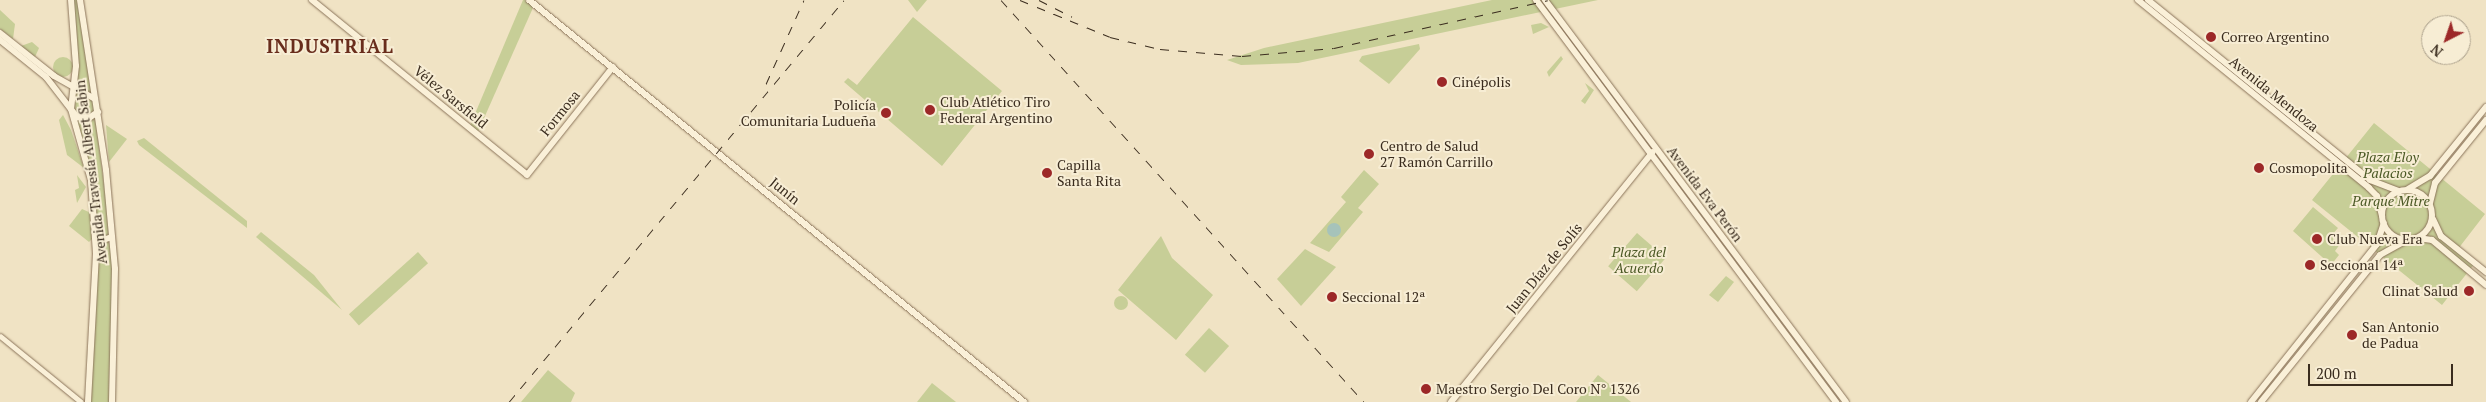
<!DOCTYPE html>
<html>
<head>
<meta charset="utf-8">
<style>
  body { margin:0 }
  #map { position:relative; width:2486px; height:402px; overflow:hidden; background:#f0e3c4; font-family:"PT Serif",serif }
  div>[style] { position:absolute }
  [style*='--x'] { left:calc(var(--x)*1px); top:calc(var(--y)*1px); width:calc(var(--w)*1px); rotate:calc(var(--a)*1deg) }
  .green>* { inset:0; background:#c7ce97; transform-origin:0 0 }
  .round { border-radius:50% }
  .water>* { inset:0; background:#a6c3ba }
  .roads { filter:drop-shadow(0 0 1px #8b745a) drop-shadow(0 0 1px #8b745a) }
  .tertiary>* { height:5px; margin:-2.5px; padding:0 2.5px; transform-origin:2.5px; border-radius:2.5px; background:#faf0d8 }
  .secondary>* { height:6px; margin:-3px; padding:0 3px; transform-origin:3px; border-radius:3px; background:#faf0d8 }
  .secondary>.ring { margin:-3px; padding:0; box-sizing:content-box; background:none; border:6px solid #faf0d8; border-radius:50% }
  .rail>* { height:1px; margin-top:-0.5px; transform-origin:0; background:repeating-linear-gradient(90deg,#3a2c1e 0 9px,transparent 0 18px) }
  .dots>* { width:14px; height:14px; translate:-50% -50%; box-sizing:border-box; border:2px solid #f7edd4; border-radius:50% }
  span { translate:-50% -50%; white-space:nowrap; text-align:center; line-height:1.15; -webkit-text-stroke:4px #f7edd4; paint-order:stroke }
  .poi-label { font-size:14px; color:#3a2c1e }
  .left { translate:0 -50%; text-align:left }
  .right { translate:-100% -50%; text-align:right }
  .street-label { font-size:14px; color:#3a2c1e }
  .park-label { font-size:14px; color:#4a5824; font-style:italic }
  .district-label { font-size:19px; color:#692d1c; font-weight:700; letter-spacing:1px }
  .north { position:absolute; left:2421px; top:15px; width:50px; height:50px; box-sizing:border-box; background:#f7edd4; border:1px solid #aba08b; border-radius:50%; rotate:221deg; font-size:14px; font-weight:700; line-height:20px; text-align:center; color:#3a2c1e }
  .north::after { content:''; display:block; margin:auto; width:18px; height:22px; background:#9c2828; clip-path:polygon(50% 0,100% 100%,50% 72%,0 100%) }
  .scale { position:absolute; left:2308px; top:364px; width:145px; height:22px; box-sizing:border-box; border:2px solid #3a2c1e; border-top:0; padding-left:6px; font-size:15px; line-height:18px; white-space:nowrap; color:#3a2c1e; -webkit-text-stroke:4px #f7edd4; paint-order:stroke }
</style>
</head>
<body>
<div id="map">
  <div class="green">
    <i style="clip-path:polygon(71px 0,80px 0,115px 269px,112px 402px,88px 402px,96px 254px,93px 190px,73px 119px)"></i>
    <i style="clip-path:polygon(523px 0,534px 0,532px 10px,477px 134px,469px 128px)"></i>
    <i style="clip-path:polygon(908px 0,927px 0,917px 12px)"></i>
    <i style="clip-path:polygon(1492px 0,1598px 0,1298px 63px,1241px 65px,1227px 60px,1264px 48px)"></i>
    <i style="clip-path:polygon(0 10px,15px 24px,13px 39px,0 29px)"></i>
    <i style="clip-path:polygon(913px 17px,1002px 91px,942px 166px,844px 82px,848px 78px,857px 85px)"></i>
    <i style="clip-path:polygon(1541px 23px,1549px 27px,1533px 34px,1531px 25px)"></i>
    <i style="clip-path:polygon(32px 42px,39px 48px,35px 57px,21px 46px)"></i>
    <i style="clip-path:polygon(1419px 44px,1420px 49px,1389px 84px,1359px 61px,1362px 56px)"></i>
    <i style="clip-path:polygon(1561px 56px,1563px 59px,1549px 77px,1547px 72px)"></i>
    <i class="round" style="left:53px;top:57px;width:20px;height:20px"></i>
    <i style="clip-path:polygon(1585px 83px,1594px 90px,1585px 104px,1581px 101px,1589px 91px)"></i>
    <i style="clip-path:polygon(63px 115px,71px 130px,84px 168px,67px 155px,59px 120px)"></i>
    <i style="clip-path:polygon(2374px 123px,2485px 214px,2458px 249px,2475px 263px,2442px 305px,2312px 200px)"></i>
    <i style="clip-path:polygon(106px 125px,127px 139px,109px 162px)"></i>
    <i style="clip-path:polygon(144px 138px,247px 221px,247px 228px,139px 145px,137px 141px)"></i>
    <i style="clip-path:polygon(1364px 170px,1379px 184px,1358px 208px,1363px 212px,1329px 252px,1310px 243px,1346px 202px,1341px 197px)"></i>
    <i style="clip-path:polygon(77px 175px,86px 187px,77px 203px,75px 190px,79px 188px)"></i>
    <i style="clip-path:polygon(2313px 207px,2338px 228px,2331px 236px,2340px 244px,2335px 251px,2339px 255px,2331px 265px,2293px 231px)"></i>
    <i style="clip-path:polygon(82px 209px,91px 213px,93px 238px,89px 242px,69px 226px)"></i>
    <i style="clip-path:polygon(261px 232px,314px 275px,342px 310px,256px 237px)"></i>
    <i style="left:1637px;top:233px;width:38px;height:44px;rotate:41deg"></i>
    <i style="clip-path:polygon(1161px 236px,1172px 258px,1213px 295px,1176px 340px,1118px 290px)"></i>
    <i style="clip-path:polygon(1305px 249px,1336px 267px,1301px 306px,1277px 279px)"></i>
    <i style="left:418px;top:252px;width:15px;height:93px;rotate:48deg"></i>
    <i style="clip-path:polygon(1726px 276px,1734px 282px,1718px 302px,1709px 295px)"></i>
    <i class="round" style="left:1114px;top:296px;width:14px;height:14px"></i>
    <i style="left:1209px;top:328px;width:27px;height:36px;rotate:42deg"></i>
    <i style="clip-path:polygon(548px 370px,575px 393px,571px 402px,521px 402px)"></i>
    <i style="clip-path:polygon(1598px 375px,1603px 379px,1631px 402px,1576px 402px)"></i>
    <i style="clip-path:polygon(932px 383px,956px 402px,917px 402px)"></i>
  </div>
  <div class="water">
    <i class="round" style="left:1327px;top:223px;width:14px;height:14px"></i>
  </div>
  <div class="roads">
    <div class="tertiary">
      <i style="--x:0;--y:336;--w:104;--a:39.2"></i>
    </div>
    <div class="secondary">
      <i style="--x:71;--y:0;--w:66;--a:85.7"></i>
      <i style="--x:76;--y:66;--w:43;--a:96.6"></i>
      <i style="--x:71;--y:109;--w:74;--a:74.3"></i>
      <i style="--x:91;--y:180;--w:74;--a:86.1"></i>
      <i style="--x:96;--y:254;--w:148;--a:93.1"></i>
      <i style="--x:80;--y:0;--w:172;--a:81.3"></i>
      <i style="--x:106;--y:170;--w:99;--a:84.8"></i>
      <i style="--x:115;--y:269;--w:133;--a:91.3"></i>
      <i style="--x:312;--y:0;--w:277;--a:39.1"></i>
      <i style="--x:527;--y:175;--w:138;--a:-51.5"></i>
      <i style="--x:529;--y:0;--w:638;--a:39.08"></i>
      <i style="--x:1536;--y:0;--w:502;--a:53.27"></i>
      <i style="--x:1545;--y:0;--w:502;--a:53.18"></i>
      <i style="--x:2138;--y:0;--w:298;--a:39.1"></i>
      <i style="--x:2369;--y:188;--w:11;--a:45"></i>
      <i style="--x:2377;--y:196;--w:21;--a:76"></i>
      <i style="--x:2148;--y:0;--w:286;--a:39"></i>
      <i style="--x:2370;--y:180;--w:30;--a:21"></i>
      <i style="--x:0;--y:33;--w:69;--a:38.5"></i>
      <i style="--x:54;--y:76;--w:47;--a:29.3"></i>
      <i style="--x:0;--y:40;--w:59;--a:38.8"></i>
      <i style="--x:46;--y:77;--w:51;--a:52.2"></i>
      <i style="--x:77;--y:117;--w:12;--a:5"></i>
      <i style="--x:89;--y:118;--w:11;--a:-34"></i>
      <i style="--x:2408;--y:189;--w:26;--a:-31"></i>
      <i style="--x:2430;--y:176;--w:89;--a:-50.9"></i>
      <i class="ring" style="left:2382px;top:190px;width:44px;height:44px"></i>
      <i style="--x:2430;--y:203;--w:21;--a:-76"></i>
      <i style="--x:2435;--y:183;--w:81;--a:-51"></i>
      <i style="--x:2433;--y:219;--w:19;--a:65"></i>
      <i style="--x:2441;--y:236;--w:58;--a:38.7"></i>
      <i style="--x:95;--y:233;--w:11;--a:41"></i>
      <i style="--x:103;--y:240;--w:9;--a:-18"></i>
      <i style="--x:2418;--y:238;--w:14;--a:8"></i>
      <i style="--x:2432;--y:240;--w:70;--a:39.8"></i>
      <i style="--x:1451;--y:402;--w:321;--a:-51.1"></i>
      <i style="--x:2251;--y:402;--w:202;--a:-51.4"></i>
      <i style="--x:2377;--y:244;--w:22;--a:-72"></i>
      <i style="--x:2261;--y:402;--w:189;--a:-51"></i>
      <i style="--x:2380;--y:255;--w:31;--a:-29"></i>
    </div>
  </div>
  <div class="rail">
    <i style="--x:1001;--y:0;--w:542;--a:47.92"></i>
    <i style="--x:1020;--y:0;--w:97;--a:22.3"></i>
    <i style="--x:1110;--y:37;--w:51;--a:13.5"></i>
    <i style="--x:1160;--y:49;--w:82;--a:4.9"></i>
    <i style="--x:1242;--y:56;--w:92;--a:-5"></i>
    <i style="--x:1334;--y:48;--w:219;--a:-12.6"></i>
    <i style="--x:1039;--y:0;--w:37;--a:27"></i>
    <i style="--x:766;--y:84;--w:92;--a:-65.7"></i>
    <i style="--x:509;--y:402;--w:523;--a:-50.19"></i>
  </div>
  <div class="dots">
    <i style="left:2211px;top:37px;background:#9c2828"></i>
    <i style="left:1442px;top:82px;background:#9c2828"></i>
    <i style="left:930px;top:110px;background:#9c2828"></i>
    <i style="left:886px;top:113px;background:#9c2828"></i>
    <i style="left:1369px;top:154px;background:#9c2828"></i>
    <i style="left:2259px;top:168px;background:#9c2828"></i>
    <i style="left:1047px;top:173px;background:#9c2828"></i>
    <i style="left:2317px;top:239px;background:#9c2828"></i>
    <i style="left:2310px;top:265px;background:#9c2828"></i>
    <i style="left:2469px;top:291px;background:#9c2828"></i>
    <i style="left:1332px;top:297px;background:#9c2828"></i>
    <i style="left:2352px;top:335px;background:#9c2828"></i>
    <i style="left:1426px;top:389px;background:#9c2828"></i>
  </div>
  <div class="poi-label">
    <span class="left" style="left:2221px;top:37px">Correo Argentino</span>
    <span class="left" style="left:1452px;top:82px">Cinépolis</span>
    <span class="left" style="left:940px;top:110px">Club Atlético Tiro<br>Federal Argentino</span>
    <span class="right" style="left:876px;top:113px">Policía<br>Comunitaria Ludueña</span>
    <span class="left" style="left:1380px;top:154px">Centro de Salud<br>27 Ramón Carrillo</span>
    <span class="left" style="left:1057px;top:173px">Capilla<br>Santa Rita</span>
    <span class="left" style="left:2269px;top:168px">Cosmopolita</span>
    <span class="left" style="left:2327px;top:239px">Club Nueva Era</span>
    <span class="left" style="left:2320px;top:265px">Seccional 14ª</span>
    <span class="right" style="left:2458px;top:291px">Clinat Salud</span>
    <span class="left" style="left:1342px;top:297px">Seccional 12ª</span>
    <span class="left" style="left:2362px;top:335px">San Antonio<br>de Padua</span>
    <span class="left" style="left:1436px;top:389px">Maestro Sergio Del Coro N° 1326</span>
  </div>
  <div class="street-label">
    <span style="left:2274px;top:94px;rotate:39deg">Avenida Mendoza</span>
    <span style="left:451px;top:97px;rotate:39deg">Vélez Sarsfield</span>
    <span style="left:560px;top:113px;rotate:-51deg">Formosa</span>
    <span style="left:91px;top:172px;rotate:-97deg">Avenida Travesía Albert Sabin</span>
    <span style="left:785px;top:191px;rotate:39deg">Junín</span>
    <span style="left:1705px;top:194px;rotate:53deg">Avenida Eva Perón</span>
    <span style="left:1544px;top:268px;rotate:-51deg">Juan Díaz de Solís</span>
  </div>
  <div class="park-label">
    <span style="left:2388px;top:165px">Plaza Eloy<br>Palacios</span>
    <span style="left:2391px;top:201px">Parque Mitre</span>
    <span style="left:1639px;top:260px">Plaza del<br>Acuerdo</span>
  </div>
  <div class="district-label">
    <span style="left:330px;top:46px">INDUSTRIAL</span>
  </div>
  <div class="north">N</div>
  <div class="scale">200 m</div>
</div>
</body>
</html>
